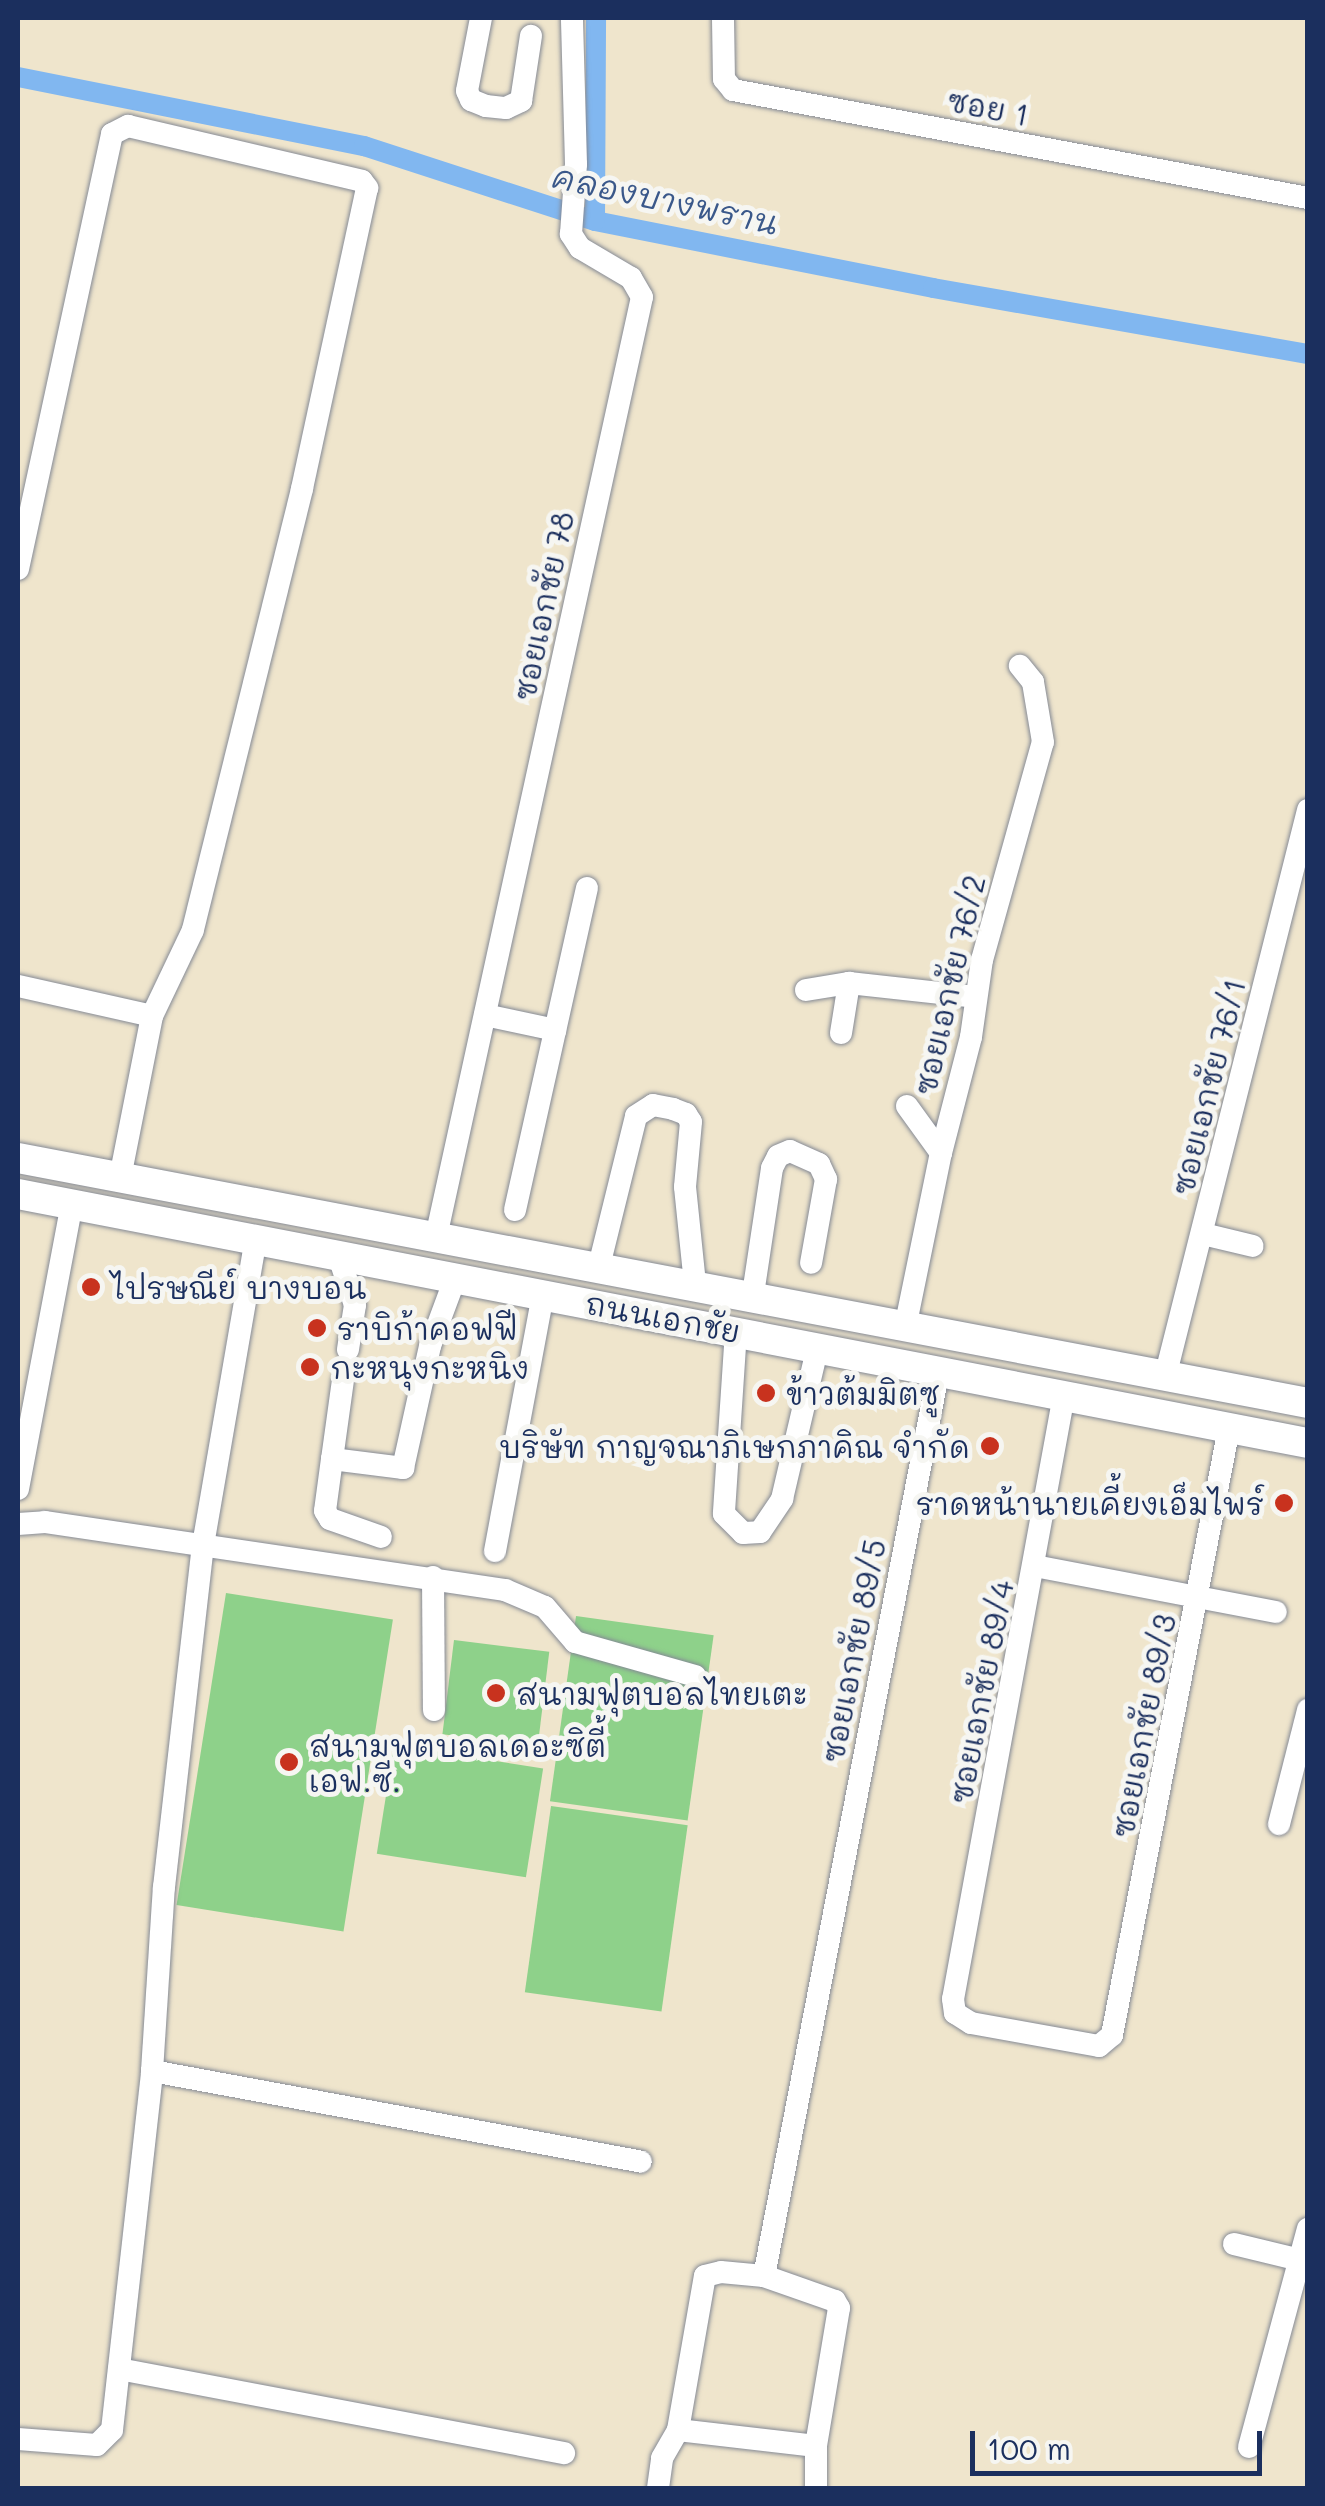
<!DOCTYPE html>
<html>
<head>
<meta charset="utf-8">
<style>
  body { margin:0 }
  #map { position:relative; width:1325px; height:2506px; overflow:hidden; background:#efe5cc; font-family:Mali,"Playpen Sans Thai",sans-serif }
  div>[style] { position:absolute }
  [style*='--x'] { left:calc(var(--x)*1px); top:calc(var(--y)*1px); width:calc(var(--w)*1px); rotate:calc(var(--a)*1deg) }
  .green>* { inset:0; background:#8ed18a; transform-origin:0 0 }
  .canal>* { height:20px; margin:-10px; padding:0 10px; transform-origin:10px; border-radius:10px; background:#81b7f0 }
  .roads { filter:drop-shadow(0 0 2px #858a95) drop-shadow(0 0 2px #858a95) }
  .minor>* { height:22px; margin:-11px; padding:0 11px; transform-origin:11px; border-radius:11px; background:#fff }
  .major>* { height:30px; margin:-15px; padding:0 15px; transform-origin:15px; border-radius:15px; background:#fff }
  .dots>* { width:28px; height:28px; translate:-50% -50%; box-sizing:border-box; border:5px solid #f6f6f2; border-radius:50% }
  span { translate:-50% -50%; white-space:nowrap; text-align:center; line-height:1.15; -webkit-text-stroke:10px #f6f6f2; paint-order:stroke }
  .street-label { font-size:30px; color:#1b2f5e }
  .poi-label { font-size:30px; color:#1b2f5e }
  .left { translate:0 -50%; text-align:left }
  .right { translate:-100% -50%; text-align:right }
  .water-label { font-size:32px; color:#3a588a; font-style:italic }
  .frame { position:absolute; inset:0; border:20px solid #1b2f5e; pointer-events:none }
  .scale { position:absolute; left:970px; top:2431px; width:292px; height:45px; box-sizing:border-box; border:5px solid #1b2f5e; border-top:0; padding-left:12px; font-size:30px; line-height:35px; white-space:nowrap; color:#1b2f5e; -webkit-text-stroke:8px #f6f6f2; paint-order:stroke }
</style>
</head>
<body>
<div id="map">
  <div class="green">
    <i style="left:226px;top:1593px;width:169px;height:316px;rotate:9deg"></i>
    <i style="left:576px;top:1616px;width:139px;height:187px;rotate:8deg"></i>
    <i style="left:454px;top:1640px;width:96px;height:95px;rotate:7deg"></i>
    <i style="left:394px;top:1745px;width:151px;height:110px;rotate:9deg"></i>
    <i style="left:551px;top:1806px;width:138px;height:188px;rotate:8deg"></i>
  </div>
  <div class="canal">
    <i style="--x:18;--y:77;--w:353;--a:11.3"></i>
    <i style="--x:364;--y:146;--w:243;--a:18"></i>
    <i style="--x:595;--y:221;--w:345;--a:11.2"></i>
    <i style="--x:933;--y:288;--w:381;--a:10"></i>
    <i style="--x:595;--y:221;--w:203;--a:-89.7"></i>
  </div>
  <div class="roads">
    <div class="minor">
      <i style="--x:481;--y:18;--w:74;--a:100.9"></i>
      <i style="--x:467;--y:91;--w:10;--a:66"></i>
      <i style="--x:471;--y:100;--w:16;--a:22"></i>
      <i style="--x:486;--y:106;--w:20;--a:6"></i>
      <i style="--x:506;--y:108;--w:17;--a:-25"></i>
      <i style="--x:521;--y:101;--w:66;--a:-81.3"></i>
      <i style="--x:723;--y:18;--w:61;--a:89.1"></i>
      <i style="--x:724;--y:79;--w:14;--a:51"></i>
      <i style="--x:733;--y:90;--w:585;--a:10.64"></i>
      <i style="--x:18;--y:569;--w:445;--a:-77.8"></i>
      <i style="--x:112;--y:134;--w:18;--a:-27"></i>
      <i style="--x:128;--y:126;--w:240;--a:13.2"></i>
      <i style="--x:362;--y:181;--w:9;--a:54"></i>
      <i style="--x:367;--y:188;--w:308;--a:102.2"></i>
      <i style="--x:302;--y:489;--w:454;--a:103.9"></i>
      <i style="--x:193;--y:930;--w:95;--a:115.5"></i>
      <i style="--x:152;--y:1016;--w:165;--a:101.2"></i>
      <i style="--x:18;--y:986;--w:137;--a:12.6"></i>
      <i style="--x:806;--y:990;--w:44;--a:-9.2"></i>
      <i style="--x:849;--y:983;--w:127;--a:6.3"></i>
      <i style="--x:485;--y:1015;--w:72;--a:12.1"></i>
      <i style="--x:841;--y:1033;--w:51;--a:-80.9"></i>
      <i style="--x:907;--y:1106;--w:58;--a:54.1"></i>
      <i style="--x:515;--y:1210;--w:330;--a:-77.4"></i>
      <i style="--x:1203;--y:1234;--w:51;--a:13.5"></i>
      <i style="--x:436;--y:1237;--w:962;--a:-77.64"></i>
      <i style="--x:642;--y:297;--w:22;--a:-120"></i>
      <i style="--x:631;--y:278;--w:59;--a:-149.5"></i>
      <i style="--x:580;--y:248;--w:17;--a:-123"></i>
      <i style="--x:571;--y:234;--w:70;--a:-85.9"></i>
      <i style="--x:576;--y:164;--w:146;--a:-91.6"></i>
      <i style="--x:338;--y:1254;--w:54;--a:71.6"></i>
      <i style="--x:355;--y:1305;--w:45;--a:99"></i>
      <i style="--x:599;--y:1266;--w:154;--a:-76.1"></i>
      <i style="--x:636;--y:1116;--w:20;--a:-33"></i>
      <i style="--x:653;--y:1105;--w:20;--a:11"></i>
      <i style="--x:673;--y:1109;--w:14;--a:21"></i>
      <i style="--x:686;--y:1114;--w:9;--a:58"></i>
      <i style="--x:691;--y:1122;--w:65;--a:95.3"></i>
      <i style="--x:685;--y:1187;--w:98;--a:84.1"></i>
      <i style="--x:753;--y:1294;--w:127;--a:-81.4"></i>
      <i style="--x:772;--y:1168;--w:13;--a:-63"></i>
      <i style="--x:778;--y:1156;--w:13;--a:-23"></i>
      <i style="--x:790;--y:1151;--w:32;--a:24"></i>
      <i style="--x:819;--y:1164;--w:17;--a:65"></i>
      <i style="--x:826;--y:1179;--w:85;--a:100.1"></i>
      <i style="--x:906;--y:1323;--w:174;--a:-78.4"></i>
      <i style="--x:941;--y:1153;--w:120;--a:-75.5"></i>
      <i style="--x:971;--y:1037;--w:78;--a:-81.9"></i>
      <i style="--x:982;--y:960;--w:226;--a:-74.4"></i>
      <i style="--x:1043;--y:742;--w:61;--a:-99.5"></i>
      <i style="--x:1033;--y:682;--w:21;--a:-129"></i>
      <i style="--x:736;--y:1331;--w:183;--a:93.8"></i>
      <i style="--x:724;--y:1514;--w:27;--a:45"></i>
      <i style="--x:743;--y:1533;--w:17;--a:-3"></i>
      <i style="--x:760;--y:1532;--w:40;--a:-56"></i>
      <i style="--x:782;--y:1499;--w:158;--a:-76.8"></i>
      <i style="--x:1165;--y:1377;--w:585;--a:-75.84"></i>
      <i style="--x:343;--y:1380;--w:80;--a:97.9"></i>
      <i style="--x:332;--y:1459;--w:72;--a:7.2"></i>
      <i style="--x:403;--y:1468;--w:125;--a:-77.5"></i>
      <i style="--x:430;--y:1346;--w:75;--a:-69.6"></i>
      <i style="--x:1064;--y:1395;--w:614;--a:100.41"></i>
      <i style="--x:953;--y:1999;--w:14;--a:82"></i>
      <i style="--x:955;--y:2013;--w:19;--a:32"></i>
      <i style="--x:971;--y:2023;--w:130;--a:10.2"></i>
      <i style="--x:1099;--y:2046;--w:17;--a:-40"></i>
      <i style="--x:1112;--y:2035;--w:618;--a:-79.09"></i>
      <i style="--x:332;--y:1459;--w:52;--a:97.7"></i>
      <i style="--x:325;--y:1511;--w:9;--a:58"></i>
      <i style="--x:330;--y:1519;--w:54;--a:19.4"></i>
      <i style="--x:18;--y:1489;--w:290;--a:-79.3"></i>
      <i style="--x:18;--y:1524;--w:27;--a:-4"></i>
      <i style="--x:45;--y:1522;--w:465;--a:8.4"></i>
      <i style="--x:505;--y:1590;--w:43;--a:23"></i>
      <i style="--x:545;--y:1607;--w:46;--a:49.4"></i>
      <i style="--x:575;--y:1642;--w:125;--a:15.8"></i>
      <i style="--x:495;--y:1551;--w:261;--a:-79.4"></i>
      <i style="--x:1035;--y:1566;--w:245;--a:10.8"></i>
      <i style="--x:433;--y:1577;--w:133;--a:89.6"></i>
      <i style="--x:1279;--y:1824;--w:118;--a:-75.7"></i>
      <i style="--x:152;--y:2071;--w:497;--a:10.5"></i>
      <i style="--x:1234;--y:2244;--w:68;--a:13.6"></i>
      <i style="--x:764;--y:2276;--w:924;--a:-79.08"></i>
      <i style="--x:119;--y:2369;--w:453;--a:10.7"></i>
      <i style="--x:18;--y:2439;--w:79;--a:4.3"></i>
      <i style="--x:97;--y:2445;--w:21;--a:-45"></i>
      <i style="--x:112;--y:2430;--w:361;--a:-83.6"></i>
      <i style="--x:152;--y:2071;--w:184;--a:-86.3"></i>
      <i style="--x:164;--y:1887;--w:344;--a:-83.5"></i>
      <i style="--x:203;--y:1545;--w:312;--a:-80.2"></i>
      <i style="--x:816;--y:2446;--w:42;--a:90"></i>
      <i style="--x:1249;--y:2447;--w:226;--a:-74.9"></i>
      <i style="--x:658;--y:2488;--w:30;--a:-82"></i>
      <i style="--x:662;--y:2458;--w:32;--a:-60"></i>
      <i style="--x:678;--y:2430;--w:156;--a:-80.1"></i>
      <i style="--x:705;--y:2276;--w:16;--a:-14"></i>
      <i style="--x:721;--y:2272;--w:43;--a:5.3"></i>
      <i style="--x:764;--y:2276;--w:75;--a:19.4"></i>
      <i style="--x:835;--y:2301;--w:8;--a:60"></i>
      <i style="--x:839;--y:2308;--w:140;--a:99.5"></i>
      <i style="--x:816;--y:2446;--w:139;--a:-173.4"></i>
    </div>
    <div class="major">
      <i style="--x:18;--y:1158;--w:1313;--a:10.75"></i>
      <i style="--x:18;--y:1194;--w:1314;--a:10.93"></i>
    </div>
  </div>
  <div class="dots">
    <i style="left:91px;top:1287px;background:#c8321e"></i>
    <i style="left:317px;top:1328px;background:#c8321e"></i>
    <i style="left:310px;top:1367px;background:#c8321e"></i>
    <i style="left:766px;top:1393px;background:#c8321e"></i>
    <i style="left:990px;top:1446px;background:#c8321e"></i>
    <i style="left:1284px;top:1503px;background:#c8321e"></i>
    <i style="left:496px;top:1693px;background:#c8321e"></i>
    <i style="left:289px;top:1762px;background:#c8321e"></i>
  </div>
  <div class="street-label">
    <span style="left:988px;top:107px;rotate:11deg">ซอย 1</span>
    <span style="left:543px;top:606px;rotate:-78deg">ซอยเอกชัย 78</span>
    <span style="left:949px;top:985px;rotate:-77deg">ซอยเอกชัย 76/2</span>
    <span style="left:1208px;top:1087px;rotate:-76deg">ซอยเอกชัย 76/1</span>
    <span style="left:663px;top:1317px;rotate:11deg">ถนนเอกชัย</span>
    <span style="left:853px;top:1651px;rotate:-79deg">ซอยเอกชัย 89/5</span>
    <span style="left:981px;top:1692px;rotate:-79deg">ซอยเอกชัย 89/4</span>
    <span style="left:1143px;top:1726px;rotate:-79deg">ซอยเอกชัย 89/3</span>
  </div>
  <div class="poi-label">
    <span class="left" style="left:111px;top:1287px">ไปรษณีย์ บางบอน</span>
    <span class="left" style="left:337px;top:1328px">ราบิก้าคอฟฟี</span>
    <span class="left" style="left:330px;top:1367px">กะหนุงกะหนิง</span>
    <span class="left" style="left:786px;top:1393px">ข้าวต้มมิตซู</span>
    <span class="right" style="left:970px;top:1446px">บริษัท กาญจณาภิเษกภาคิณ จำกัด</span>
    <span class="right" style="left:1264px;top:1503px">ราดหน้านายเคี้ยงเอ็มไพร์</span>
    <span class="left" style="left:516px;top:1693px">สนามฟุตบอลไทยเตะ</span>
    <span class="left" style="left:309px;top:1762px">สนามฟุตบอลเดอะซิตี้<br>เอฟ.ซี.</span>
  </div>
  <div class="water-label">
    <span style="left:666px;top:199px;rotate:12deg">คลองบางพราน</span>
  </div>
  <div class="frame"></div>
  <div class="scale">100 m</div>
</div>
</body>
</html>
